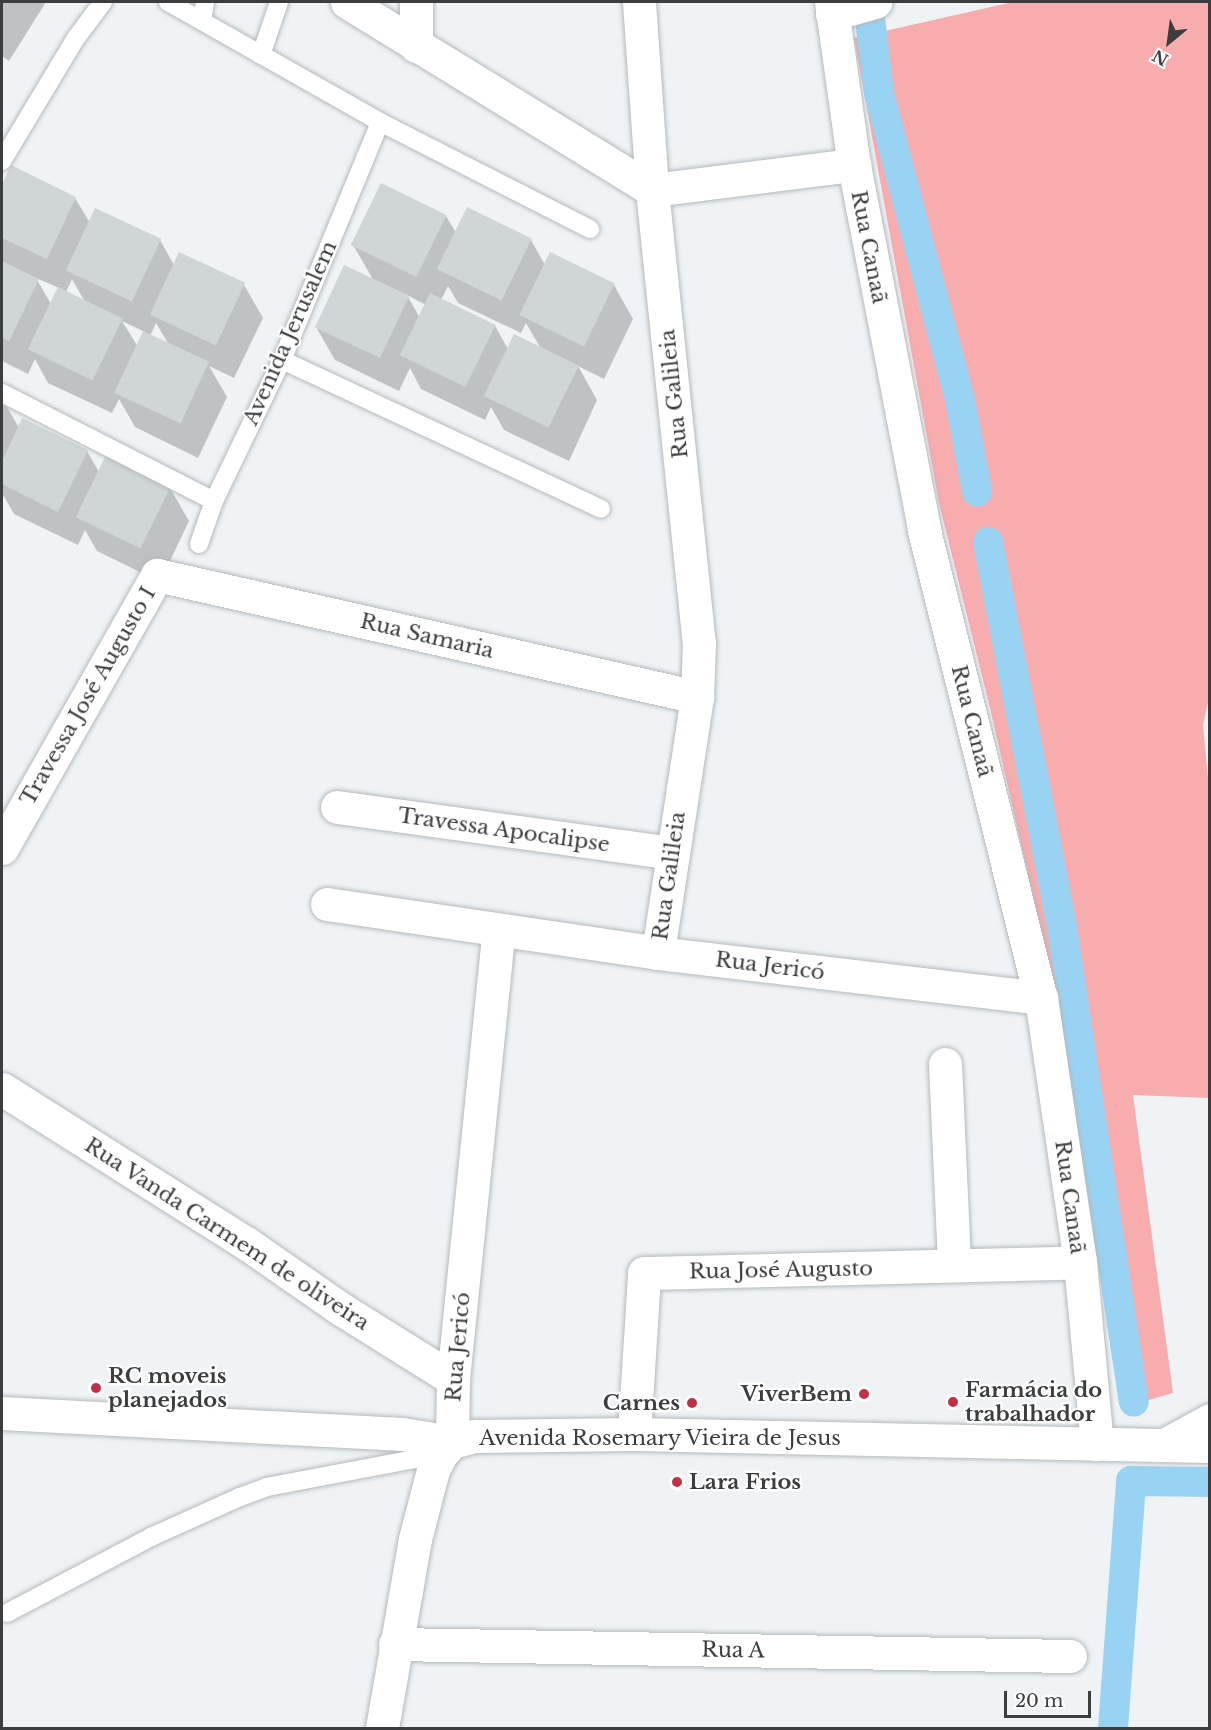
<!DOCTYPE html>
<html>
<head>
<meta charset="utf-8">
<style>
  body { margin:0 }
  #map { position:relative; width:1211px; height:1730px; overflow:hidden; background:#eff3f6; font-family:"Libre Baskerville",serif }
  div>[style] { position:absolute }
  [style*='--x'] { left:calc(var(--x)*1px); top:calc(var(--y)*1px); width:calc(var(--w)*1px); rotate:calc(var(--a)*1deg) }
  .green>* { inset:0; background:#f7acae }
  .shadow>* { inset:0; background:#0003 }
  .canal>* { height:30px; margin:-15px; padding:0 15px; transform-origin:15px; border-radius:15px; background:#98d3f4 }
  .building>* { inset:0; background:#d0d5d7; transform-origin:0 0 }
  .roads { filter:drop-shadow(0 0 2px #b4b9bc) drop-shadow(0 0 2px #b4b9bc) }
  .lane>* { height:18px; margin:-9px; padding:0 9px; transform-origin:9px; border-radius:9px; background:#fff }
  .street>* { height:33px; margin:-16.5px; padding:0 16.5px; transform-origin:16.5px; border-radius:16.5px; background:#fff }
  .secondary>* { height:33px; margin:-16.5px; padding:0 16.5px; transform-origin:16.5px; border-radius:16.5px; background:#fff }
  .dots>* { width:16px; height:16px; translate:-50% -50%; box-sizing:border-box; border:3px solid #fff; border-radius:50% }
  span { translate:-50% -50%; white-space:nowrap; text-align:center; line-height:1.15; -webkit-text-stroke:4.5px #fff; paint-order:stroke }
  .street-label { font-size:21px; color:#3b3d3e }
  .poi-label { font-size:21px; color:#3b3d3e; font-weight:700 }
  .left { translate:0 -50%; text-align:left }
  .right { translate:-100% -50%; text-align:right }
  .frame { position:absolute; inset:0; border:3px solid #3b3d3e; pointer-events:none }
  .north { position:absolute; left:1139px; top:12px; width:60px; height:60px; -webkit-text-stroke:4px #fff; paint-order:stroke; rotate:209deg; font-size:16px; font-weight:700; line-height:24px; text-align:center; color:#3b3d3e }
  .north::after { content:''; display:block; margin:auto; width:21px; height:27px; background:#3b3d3e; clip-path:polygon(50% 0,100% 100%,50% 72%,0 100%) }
  .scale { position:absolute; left:1004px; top:1691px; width:87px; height:27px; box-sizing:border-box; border:3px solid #3b3d3e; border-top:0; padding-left:8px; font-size:18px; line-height:21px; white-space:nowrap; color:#3b3d3e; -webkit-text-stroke:4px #fff; paint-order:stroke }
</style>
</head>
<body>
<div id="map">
  <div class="green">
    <i style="clip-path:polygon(1013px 2px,1209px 2px,1210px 693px,1203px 725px,1210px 800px,1209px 1098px,1133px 1095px,1173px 1393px,1121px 1408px,1112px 1335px,1068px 1050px,990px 708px,939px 503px,854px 38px)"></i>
  </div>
  <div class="shadow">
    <i style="clip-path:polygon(2px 2px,46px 2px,9px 61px,2px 56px)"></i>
    <i style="clip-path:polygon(evenodd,11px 167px,75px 198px,90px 223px,160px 240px,174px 265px,244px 285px,263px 318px,234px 378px,209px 366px,227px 397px,198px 458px,135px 427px,119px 399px,112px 413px,48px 383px,35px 359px,28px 374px,2px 361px,2px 188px,11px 167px,36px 278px,59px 288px,51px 304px,36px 278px,11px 167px,72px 279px,85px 302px,66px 292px,72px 279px,11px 167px,122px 321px,145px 332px,138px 347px,122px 321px,11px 167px,156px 323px,169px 345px,150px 336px,156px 323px)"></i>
    <i style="clip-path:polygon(evenodd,446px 216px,456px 233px,531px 240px,545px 265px,614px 285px,633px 319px,604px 379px,578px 366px,597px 400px,569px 461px,504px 430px,491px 407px,485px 420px,421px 389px,410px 368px,399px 391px,335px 360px,316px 327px,374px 281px,353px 245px,446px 216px,448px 286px,458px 303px,521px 333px,526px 323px,541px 349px,508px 349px,495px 326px,441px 300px,448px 286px,446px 216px,407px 295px,426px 305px,420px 318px,407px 295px)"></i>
    <i style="clip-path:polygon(2px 404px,7px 407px,19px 428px,87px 451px,99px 472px,170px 488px,189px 521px,160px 582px,97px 551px,85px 530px,78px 545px,14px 514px,2px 493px)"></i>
  </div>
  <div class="canal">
    <i style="--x:868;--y:2;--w:92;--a:83.1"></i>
    <i style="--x:879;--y:93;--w:318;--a:75.2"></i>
    <i style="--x:960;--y:400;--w:93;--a:79.4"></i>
    <i style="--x:988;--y:542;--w:392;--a:79.1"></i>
    <i style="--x:1062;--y:927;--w:480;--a:81.4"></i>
    <i style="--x:1113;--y:1728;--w:248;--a:-85.8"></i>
    <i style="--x:1131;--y:1481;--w:79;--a:0.7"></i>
  </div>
  <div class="building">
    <i style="clip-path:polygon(11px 165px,76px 197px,47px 259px,2px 238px,2px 184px)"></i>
    <i style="left:381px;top:183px;width:73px;height:69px;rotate:26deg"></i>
    <i style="left:467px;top:207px;width:72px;height:69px;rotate:26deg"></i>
    <i style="left:95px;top:208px;width:73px;height:69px;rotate:25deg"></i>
    <i style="left:179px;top:252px;width:73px;height:69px;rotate:25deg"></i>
    <i style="left:550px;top:252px;width:72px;height:70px;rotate:26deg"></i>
    <i style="clip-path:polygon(2px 261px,39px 279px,9px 341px,2px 338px)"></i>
    <i style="left:344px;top:265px;width:72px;height:69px;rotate:25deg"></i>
    <i style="left:58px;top:287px;width:72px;height:69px;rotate:26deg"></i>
    <i style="left:430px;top:293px;width:73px;height:69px;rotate:26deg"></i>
    <i style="left:143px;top:331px;width:73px;height:68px;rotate:25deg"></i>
    <i style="left:514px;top:334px;width:72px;height:69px;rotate:26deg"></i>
    <i style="clip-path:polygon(22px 418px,88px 450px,58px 512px,2px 484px,2px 462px)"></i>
    <i style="left:106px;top:455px;width:72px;height:69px;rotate:26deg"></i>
  </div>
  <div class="roads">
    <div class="lane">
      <i style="--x:168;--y:2;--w:244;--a:29.5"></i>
      <i style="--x:380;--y:122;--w:236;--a:27"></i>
      <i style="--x:202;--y:21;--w:19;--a:-81"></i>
      <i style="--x:261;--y:55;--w:56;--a:-71.2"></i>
      <i style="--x:2;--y:161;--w:144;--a:-59"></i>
      <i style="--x:76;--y:38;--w:45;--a:-53.1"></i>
      <i style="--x:282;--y:360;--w:352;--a:25"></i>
      <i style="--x:2;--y:393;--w:238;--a:27"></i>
      <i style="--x:199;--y:544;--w:46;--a:-70.8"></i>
      <i style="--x:214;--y:501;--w:157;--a:-64.3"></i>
      <i style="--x:282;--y:360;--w:257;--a:-67.6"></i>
      <i style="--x:7;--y:1613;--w:163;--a:-27.8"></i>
      <i style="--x:151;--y:1537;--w:98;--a:-24.2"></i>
      <i style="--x:240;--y:1497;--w:29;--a:-20"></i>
      <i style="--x:267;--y:1487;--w:177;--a:-10.7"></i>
    </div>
    <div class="street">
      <i style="--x:347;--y:2;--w:358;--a:31.6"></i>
      <i style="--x:639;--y:2;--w:188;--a:86"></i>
      <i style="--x:652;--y:190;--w:454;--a:84.1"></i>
      <i style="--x:699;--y:642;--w:55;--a:92.1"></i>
      <i style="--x:697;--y:697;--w:259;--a:98.7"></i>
      <i style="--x:831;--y:2;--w:165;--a:82"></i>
      <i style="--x:854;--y:165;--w:372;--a:79.1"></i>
      <i style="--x:924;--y:530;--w:482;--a:76"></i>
      <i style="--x:1041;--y:998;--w:267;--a:81.6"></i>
      <i style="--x:1080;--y:1262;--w:183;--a:84.7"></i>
      <i style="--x:832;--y:14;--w:45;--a:-15.6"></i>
      <i style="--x:416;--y:46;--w:44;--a:-90"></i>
      <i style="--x:652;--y:190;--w:204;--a:-7.1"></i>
      <i style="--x:337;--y:807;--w:337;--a:7.8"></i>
      <i style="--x:2;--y:848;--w:314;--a:-60.4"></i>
      <i style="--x:157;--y:575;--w:554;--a:12.73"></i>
      <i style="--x:327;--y:904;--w:335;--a:8.4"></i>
      <i style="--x:658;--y:953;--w:386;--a:6.7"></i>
      <i style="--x:945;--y:1064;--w:201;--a:87.4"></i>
      <i style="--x:2;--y:1089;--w:289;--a:32.3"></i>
      <i style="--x:246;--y:1243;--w:116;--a:34.8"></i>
      <i style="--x:341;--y:1309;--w:132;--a:32"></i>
      <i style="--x:2;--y:1413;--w:401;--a:3"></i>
      <i style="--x:402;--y:1434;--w:51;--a:9.1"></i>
      <i style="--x:452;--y:1442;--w:63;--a:-89.1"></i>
      <i style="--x:453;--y:1379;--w:451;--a:-84.2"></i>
      <i style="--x:634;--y:1434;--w:161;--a:-86.4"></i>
      <i style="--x:644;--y:1273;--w:436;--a:-1.4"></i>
      <i style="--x:395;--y:1644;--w:675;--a:1.02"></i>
    </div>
    <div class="secondary">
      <i style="--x:1166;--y:1444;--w:50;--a:-28.6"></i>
      <i style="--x:382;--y:1728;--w:192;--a:-80.1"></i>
      <i style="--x:415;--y:1539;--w:71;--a:-75.4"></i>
      <i style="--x:433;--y:1470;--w:18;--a:-63"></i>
      <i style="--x:441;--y:1454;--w:16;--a:-47"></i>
      <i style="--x:452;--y:1442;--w:24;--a:-15"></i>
      <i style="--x:475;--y:1436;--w:159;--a:-0.7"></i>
      <i style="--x:634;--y:1434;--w:576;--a:1.19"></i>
    </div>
  </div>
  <div class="dots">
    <i style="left:96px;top:1388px;background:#c13047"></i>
    <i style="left:864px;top:1394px;background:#c13047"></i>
    <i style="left:953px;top:1402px;background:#c13047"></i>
    <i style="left:692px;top:1403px;background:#c13047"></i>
    <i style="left:677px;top:1482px;background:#c13047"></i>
  </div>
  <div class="street-label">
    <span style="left:869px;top:247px;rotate:79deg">Rua Canaã</span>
    <span style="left:290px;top:333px;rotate:-66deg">Avenida Jerusalem</span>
    <span style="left:674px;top:394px;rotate:-96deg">Rua Galileia</span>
    <span style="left:427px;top:636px;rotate:13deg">Rua Samaria</span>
    <span style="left:88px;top:696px;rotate:-60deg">Travessa José Augusto I</span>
    <span style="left:972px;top:721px;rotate:76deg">Rua Canaã</span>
    <span style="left:504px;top:830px;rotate:8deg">Travessa Apocalipse</span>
    <span style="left:669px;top:876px;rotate:-82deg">Rua Galileia</span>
    <span style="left:770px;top:966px;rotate:7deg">Rua Jericó</span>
    <span style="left:1070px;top:1197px;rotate:82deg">Rua Canaã</span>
    <span style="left:227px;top:1234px;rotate:33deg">Rua Vanda Carmem de oliveira</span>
    <span style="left:781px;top:1270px;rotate:-1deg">Rua José Augusto</span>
    <span style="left:458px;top:1347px;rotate:-85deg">Rua Jericó</span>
    <span style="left:660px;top:1438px">Avenida Rosemary Vieira de Jesus</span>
    <span style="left:733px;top:1650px;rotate:1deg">Rua A</span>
  </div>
  <div class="poi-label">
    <span class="left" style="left:108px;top:1388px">RC moveis<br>planejados</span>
    <span class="left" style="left:965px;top:1402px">Farmácia do<br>trabalhador</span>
    <span class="right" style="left:852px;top:1394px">ViverBem</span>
    <span class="right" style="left:680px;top:1403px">Carnes</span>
    <span class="left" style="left:689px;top:1482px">Lara Frios</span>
  </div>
  <div class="frame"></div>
  <div class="north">N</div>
  <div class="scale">20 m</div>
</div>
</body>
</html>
